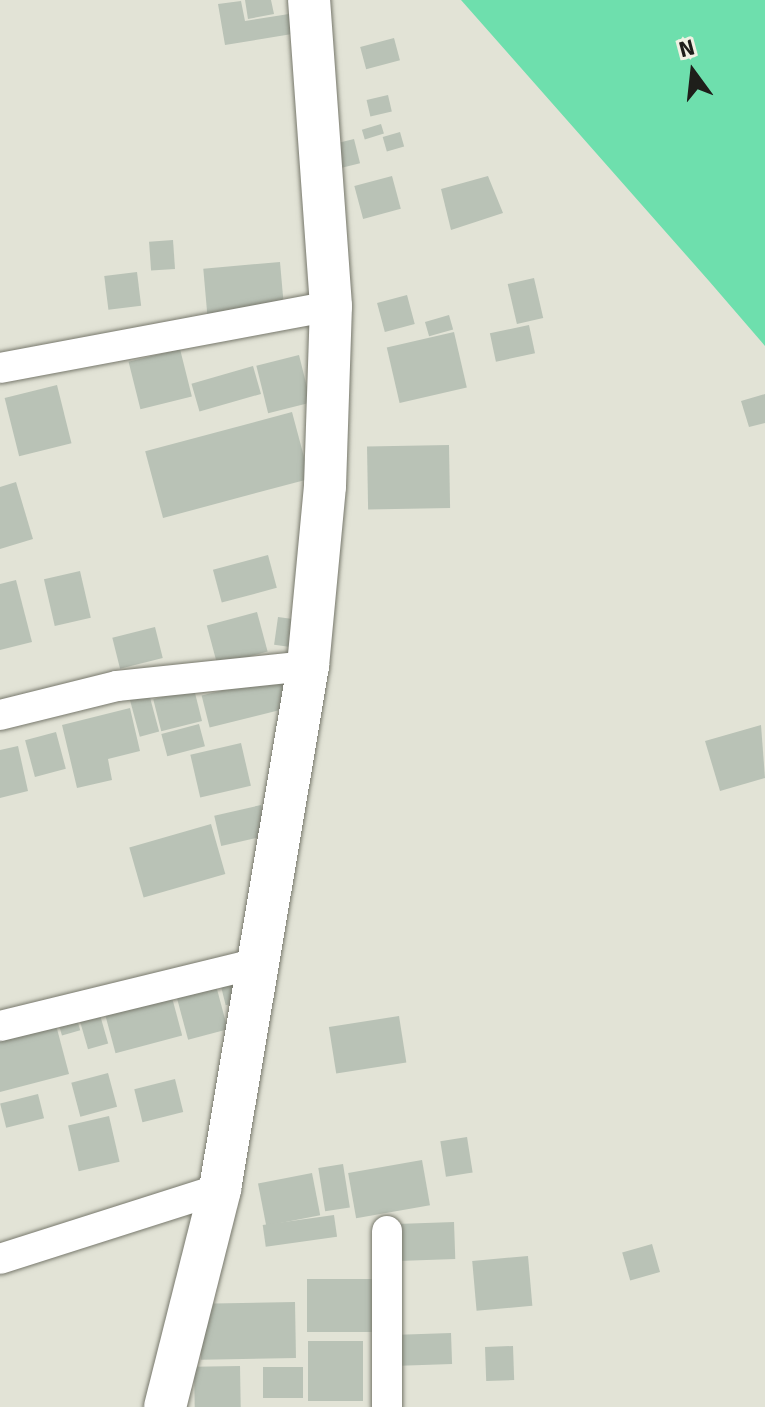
<!DOCTYPE html>
<html>
<head>
<meta charset="utf-8">
<style>
  body { margin:0 }
  #map { position:relative; width:765px; height:1407px; overflow:hidden; background:#e2e3d6; font-family:Signika,sans-serif }
  div>[style] { position:absolute }
  [style*='--x'] { left:calc(var(--x)*1px); top:calc(var(--y)*1px); width:calc(var(--w)*1px); rotate:calc(var(--a)*1deg) }
  .water>* { inset:0; background:#6edfad }
  .building>* { inset:0; background:#b9c2b6; transform-origin:0 0 }
  .roads { filter:drop-shadow(0 0 2px #77786c) drop-shadow(0 0 2px #77786c) }
  .street>* { height:30px; margin:-15px; padding:0 15px; transform-origin:15px; border-radius:15px; background:#fff }
  .secondary>* { height:42px; margin:-21px; padding:0 21px; transform-origin:21px; border-radius:21px; background:#fff }
  span { translate:-50% -50%; white-space:nowrap; text-align:center; line-height:1.15; -webkit-text-stroke:7px #f0f1e3; paint-order:stroke }
  .north { position:absolute; left:653px; top:32px; width:80px; height:80px; -webkit-text-stroke:6px #f0f1e3; paint-order:stroke; rotate:345deg; font-size:22px; font-weight:700; line-height:32px; text-align:center; color:#1e1e1a }
  .north::after { content:''; display:block; margin:auto; width:28px; height:36px; background:#1e1e1a; clip-path:polygon(50% 0,100% 100%,50% 72%,0 100%) }
</style>
</head>
<body>
<div id="map">
  <div class="water">
    <i style="clip-path:polygon(461px 0,765px 0,765px 346px,709px 281px)"></i>
  </div>
  <div class="building">
    <i style="clip-path:polygon(245px 0,271px 0,274px 14px,248px 19px)"></i>
    <i style="clip-path:polygon(241px 1px,245px 21px,289px 14px,292px 34px,225px 45px,218px 4px)"></i>
    <i style="left:394px;top:38px;width:23px;height:35px;rotate:75deg"></i>
    <i style="left:388px;top:95px;width:17px;height:22px;rotate:77deg"></i>
    <i style="left:381px;top:124px;width:10px;height:20px;rotate:73deg"></i>
    <i style="left:400px;top:132px;width:15px;height:18px;rotate:74deg"></i>
    <i style="left:354px;top:139px;width:25px;height:23px;rotate:76deg"></i>
    <i style="left:392px;top:176px;width:34px;height:39px;rotate:75deg"></i>
    <i style="clip-path:polygon(488px 176px,503px 213px,451px 230px,441px 189px)"></i>
    <i style="left:173px;top:240px;width:29px;height:24px;rotate:86deg"></i>
    <i style="left:280px;top:262px;width:49px;height:77px;rotate:85deg"></i>
    <i style="left:137px;top:272px;width:34px;height:33px;rotate:83deg"></i>
    <i style="left:534px;top:278px;width:41px;height:27px;rotate:77deg"></i>
    <i style="left:407px;top:295px;width:30px;height:31px;rotate:75deg"></i>
    <i style="left:449px;top:315px;width:15px;height:25px;rotate:74deg"></i>
    <i style="left:529px;top:325px;width:29px;height:40px;rotate:78deg"></i>
    <i style="left:454px;top:332px;width:57px;height:69px;rotate:77deg"></i>
    <i style="left:180px;top:349px;width:49px;height:53px;rotate:76deg"></i>
    <i style="left:299px;top:355px;width:49px;height:44px;rotate:76deg"></i>
    <i style="left:253px;top:366px;width:29px;height:64px;rotate:74deg"></i>
    <i style="left:57px;top:385px;width:60px;height:54px;rotate:76deg"></i>
    <i style="clip-path:polygon(765px 394px,765px 423px,749px 427px,741px 401px)"></i>
    <i style="left:292px;top:412px;width:69px;height:152px;rotate:75deg"></i>
    <i style="left:449px;top:445px;width:63px;height:82px;rotate:89deg"></i>
    <i style="clip-path:polygon(16px 482px,33px 539px,0 549px,0 487px)"></i>
    <i style="left:268px;top:555px;width:34px;height:57px;rotate:75deg"></i>
    <i style="left:80px;top:571px;width:48px;height:37px;rotate:77deg"></i>
    <i style="clip-path:polygon(16px 580px,32px 642px,0 650px,0 584px)"></i>
    <i style="left:257px;top:612px;width:41px;height:52px;rotate:75deg"></i>
    <i style="left:278px;top:617px;width:22px;height:28px;rotate:8deg"></i>
    <i style="left:155px;top:627px;width:32px;height:44px;rotate:76deg"></i>
    <i style="left:288px;top:674px;width:33px;height:89px;rotate:76deg"></i>
    <i style="left:194px;top:689px;width:33px;height:42px;rotate:76deg"></i>
    <i style="left:148px;top:690px;width:43px;height:20px;rotate:75deg"></i>
    <i style="clip-path:polygon(130px 708px,140px 751px,108px 759px,112px 780px,77px 788px,62px 725px)"></i>
    <i style="left:199px;top:724px;width:23px;height:39px;rotate:75deg"></i>
    <i style="clip-path:polygon(761px 725px,765px 778px,720px 791px,705px 741px)"></i>
    <i style="left:56px;top:732px;width:38px;height:32px;rotate:75deg"></i>
    <i style="left:241px;top:743px;width:44px;height:52px;rotate:77deg"></i>
    <i style="clip-path:polygon(18px 746px,28px 791px,0 798px,0 750px)"></i>
    <i style="left:261px;top:805px;width:31px;height:48px;rotate:77deg"></i>
    <i style="left:211px;top:824px;width:52px;height:85px;rotate:74deg"></i>
    <i style="left:240px;top:976px;width:25px;height:21px;rotate:76deg"></i>
    <i style="left:214px;top:978px;width:53px;height:41px;rotate:75deg"></i>
    <i style="left:170px;top:990px;width:47px;height:69px;rotate:75deg"></i>
    <i style="left:98px;top:1008px;width:37px;height:21px;rotate:74deg"></i>
    <i style="left:75px;top:1012px;width:19px;height:19px;rotate:74deg"></i>
    <i style="left:399px;top:1016px;width:47px;height:71px;rotate:81deg"></i>
    <i style="clip-path:polygon(56px 1025px,69px 1074px,0 1092px,0 1040px)"></i>
    <i style="left:108px;top:1073px;width:35px;height:38px;rotate:75deg"></i>
    <i style="left:175px;top:1079px;width:34px;height:42px;rotate:76deg"></i>
    <i style="left:38px;top:1094px;width:25px;height:39px;rotate:76deg"></i>
    <i style="left:109px;top:1116px;width:47px;height:42px;rotate:77deg"></i>
    <i style="left:467px;top:1137px;width:36px;height:27px;rotate:81deg"></i>
    <i style="left:422px;top:1160px;width:46px;height:75px;rotate:80deg"></i>
    <i style="left:343px;top:1164px;width:44px;height:25px;rotate:81deg"></i>
    <i style="left:312px;top:1173px;width:43px;height:55px;rotate:79deg"></i>
    <i style="left:334px;top:1215px;width:22px;height:72px;rotate:82deg"></i>
    <i style="left:454px;top:1222px;width:37px;height:57px;rotate:88deg"></i>
    <i style="left:652px;top:1244px;width:29px;height:31px;rotate:74deg"></i>
    <i style="left:528px;top:1256px;width:50px;height:56px;rotate:85deg"></i>
    <i style="left:376px;top:1279px;width:53px;height:69px;rotate:90deg"></i>
    <i style="left:295px;top:1302px;width:56px;height:95px;rotate:89deg"></i>
    <i style="left:451px;top:1333px;width:31px;height:52px;rotate:88deg"></i>
    <i style="left:363px;top:1341px;width:60px;height:55px;rotate:90deg"></i>
    <i style="left:513px;top:1346px;width:34px;height:28px;rotate:88deg"></i>
    <i style="left:240px;top:1366px;width:41px;height:46px;rotate:89deg"></i>
    <i style="left:263px;top:1367px;width:40px;height:31px"></i>
  </div>
  <div class="roads">
    <div class="street">
      <i style="--x:0;--y:368;--w:337;--a:-10.6"></i>
      <i style="--x:0;--y:715;--w:121;--a:-13.9"></i>
      <i style="--x:117;--y:686;--w:192;--a:-6"></i>
      <i style="--x:0;--y:1026;--w:262;--a:-13.7"></i>
      <i style="--x:387;--y:1231;--w:176;--a:90"></i>
      <i style="--x:0;--y:1259;--w:231;--a:-17.7"></i>
    </div>
    <div class="secondary">
      <i style="--x:165;--y:1407;--w:225;--a:-75.8"></i>
      <i style="--x:220;--y:1189;--w:530;--a:-80.45"></i>
      <i style="--x:308;--y:666;--w:181;--a:-84.6"></i>
      <i style="--x:325;--y:486;--w:180;--a:-88.1"></i>
      <i style="--x:331;--y:306;--w:307;--a:-94.1"></i>
    </div>
  </div>
  <div class="north">N</div>
</div>
</body>
</html>
